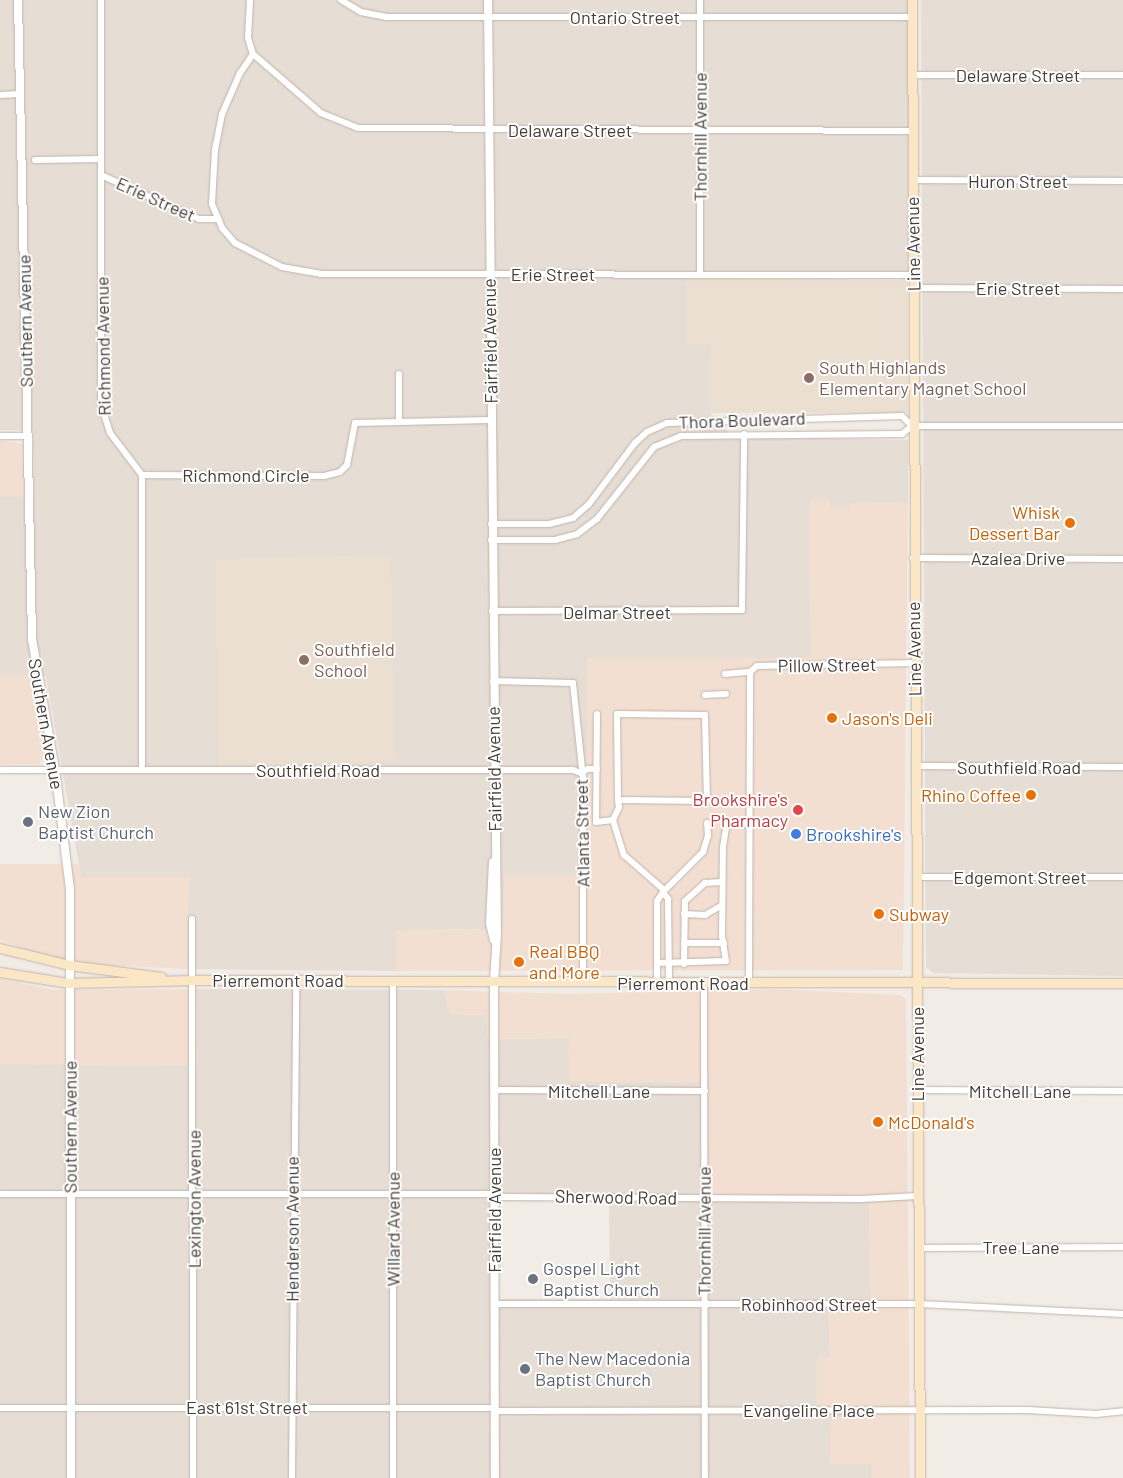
<!DOCTYPE html>
<html>
<head>
<meta charset="utf-8">
<style>
  body { margin:0 }
  #map { position:relative; width:1123px; height:1478px; overflow:hidden; background:#f2ece6; font-family:Barlow,sans-serif }
  div>[style] { position:absolute }
  [style*='--x'] { left:calc(var(--x)*1px); top:calc(var(--y)*1px); width:calc(var(--w)*1px); rotate:calc(var(--a)*1deg) }
  .residential>* { inset:0; background:#e6ddd4 }
  .commercial>* { inset:0; background:#f3dfd2 }
  .education>* { inset:0; background:#eadfd0; transform-origin:0 0 }
  .roads { filter:drop-shadow(0 0 1px #c0b5ac) drop-shadow(0 0 1px #c0b5ac) }
  .minor>* { height:6px; margin:-3px; padding:0 3px; transform-origin:3px; border-radius:3px; background:#fff }
  .tertiary>* { height:8px; margin:-4px; padding:0 4px; transform-origin:4px; border-radius:4px; background:#fff }
  .secondary>* { height:9px; margin:-4.5px; padding:0 4.5px; transform-origin:4.5px; border-radius:4.5px; background:#fbe6c6 }
  .dots>* { width:14px; height:14px; translate:-50% -50%; box-sizing:border-box; border:2px solid #fff; border-radius:50% }
  span { translate:-50% -50%; white-space:nowrap; text-align:center; line-height:1.15; -webkit-text-stroke:4px #fff; paint-order:stroke }
  .street-label { font-size:18px; color:#443c36 }
  .education-label { font-size:18px; color:#785e54 }
  .left { translate:0 -50%; text-align:left }
  .food-label { font-size:18px; color:#c56008 }
  .right { translate:-100% -50%; text-align:right }
  .health-label { font-size:18px; color:#be3a42 }
  .worship-label { font-size:18px; color:#5b616d }
  .shop-label { font-size:18px; color:#366cbe }
</style>
</head>
<body>
<div id="map">
  <div class="residential">
    <i style="clip-path:polygon(0 0,909px 0,908px 284px,902px 279px,688px 278px,687px 345px,711px 345px,710px 413px,733px 437px,908px 440px,908px 502px,849px 503px,849px 507px,830px 507px,810px 500px,811px 658px,587px 658px,587px 875px,504px 875px,504px 931px,469px 929px,397px 931px,396px 971px,187px 969px,188px 966px,81px 877px,46px 676px,0 675px,0 497px,34px 496px,33px 430px,0 430px)"></i>
    <i style="clip-path:polygon(921px 0,1123px 0,1123px 976px,933px 973px,926px 967px)"></i>
    <i style="clip-path:polygon(evenodd,196px 989px,444px 990px,450px 1014px,486px 1015px,488px 1039px,570px 1038px,569px 1081px,701px 1082px,847px 1195px,869px 1195px,871px 1300px,828px 1300px,830px 1357px,818px 1357px,817px 1414px,831px 1414px,871px 1464px,871px 1478px,0 1478px,0 1064px,197px 1065px,196px 989px,609px 1199px,610px 1299px,499px 1299px,497px 1203px,501px 1200px,609px 1199px)"></i>
  </div>
  <div class="commercial">
    <i style="clip-path:polygon(0 440px,23px 444px,25px 497px,0 497px)"></i>
    <i style="clip-path:polygon(810px 499px,830px 499px,830px 507px,849px 507px,849px 503px,908px 502px,903px 970px,396px 971px,396px 931px,469px 929px,503px 931px,504px 875px,587px 875px,587px 658px,811px 658px)"></i>
    <i style="clip-path:polygon(0 675px,32px 675px,45px 754px,39px 764px,0 765px)"></i>
    <i style="clip-path:polygon(0 864px,79px 864px,81px 877px,189px 877px,187px 969px,88px 964px,38px 954px,0 940px)"></i>
    <i style="clip-path:polygon(0 979px,54px 990px,196px 989px,198px 1065px,0 1064px)"></i>
    <i style="clip-path:polygon(772px 989px,901px 995px,906px 999px,910px 1478px,871px 1478px,871px 1464px,830px 1464px,831px 1414px,817px 1414px,817px 1357px,830px 1357px,828px 1300px,871px 1300px,869px 1195px,700px 1195px,701px 1082px,569px 1081px,570px 1038px,488px 1039px,486px 1015px,450px 1014px,444px 990px,568px 994px)"></i>
  </div>
  <div class="education">
    <i style="clip-path:polygon(687px 278px,905px 280px,908px 284px,908px 413px,710px 413px,711px 345px,687px 345px)"></i>
    <i style="left:391px;top:555px;width:207px;height:176px;rotate:89deg"></i>
  </div>
  <div class="roads">
    <div class="minor">
      <i style="--x:101;--y:0;--w:405;--a:90"></i>
      <i style="--x:101;--y:405;--w:29;--a:72"></i>
      <i style="--x:110;--y:433;--w:53;--a:52.7"></i>
      <i style="--x:142;--y:475;--w:295;--a:90"></i>
      <i style="--x:250;--y:0;--w:38;--a:93"></i>
      <i style="--x:248;--y:38;--w:17;--a:73"></i>
      <i style="--x:253;--y:54;--w:90;--a:40.9"></i>
      <i style="--x:321;--y:113;--w:40;--a:22"></i>
      <i style="--x:358;--y:128;--w:555;--a:0.31"></i>
      <i style="--x:341;--y:0;--w:23;--a:31"></i>
      <i style="--x:361;--y:12;--w:25;--a:11"></i>
      <i style="--x:386;--y:17;--w:526;--a:0"></i>
      <i style="--x:700;--y:0;--w:275;--a:90"></i>
      <i style="--x:253;--y:54;--w:23;--a:124"></i>
      <i style="--x:240;--y:73;--w:45;--a:113.7"></i>
      <i style="--x:222;--y:114;--w:36;--a:101"></i>
      <i style="--x:215;--y:149;--w:55;--a:93.1"></i>
      <i style="--x:212;--y:204;--w:26;--a:67"></i>
      <i style="--x:222;--y:228;--w:20;--a:49"></i>
      <i style="--x:235;--y:243;--w:53;--a:27.1"></i>
      <i style="--x:282;--y:267;--w:40;--a:10"></i>
      <i style="--x:321;--y:274;--w:592;--a:0.1"></i>
      <i style="--x:912;--y:75;--w:211;--a:0"></i>
      <i style="--x:0;--y:95;--w:20;--a:-3"></i>
      <i style="--x:35;--y:160;--w:66;--a:-0.9"></i>
      <i style="--x:101;--y:175;--w:107;--a:24.2"></i>
      <i style="--x:199;--y:219;--w:18;--a:0"></i>
      <i style="--x:912;--y:180;--w:211;--a:0.3"></i>
      <i style="--x:913;--y:288;--w:210;--a:0.3"></i>
      <i style="--x:399;--y:374;--w:48;--a:90"></i>
      <i style="--x:0;--y:436;--w:28;--a:0"></i>
      <i style="--x:142;--y:475;--w:182;--a:0.3"></i>
      <i style="--x:324;--y:476;--w:16;--a:-14"></i>
      <i style="--x:340;--y:472;--w:10;--a:-45"></i>
      <i style="--x:347;--y:465;--w:43;--a:-79.2"></i>
      <i style="--x:355;--y:423;--w:135;--a:-1.3"></i>
      <i style="--x:491;--y:524;--w:58;--a:0"></i>
      <i style="--x:549;--y:524;--w:25;--a:-14"></i>
      <i style="--x:573;--y:518;--w:21;--a:-41"></i>
      <i style="--x:589;--y:504;--w:76;--a:-53"></i>
      <i style="--x:635;--y:443;--w:16;--a:-43"></i>
      <i style="--x:647;--y:432;--w:22;--a:-24"></i>
      <i style="--x:667;--y:423;--w:235;--a:-1.7"></i>
      <i style="--x:902;--y:416;--w:14;--a:45"></i>
      <i style="--x:491;--y:540;--w:64;--a:0"></i>
      <i style="--x:555;--y:540;--w:23;--a:-15"></i>
      <i style="--x:577;--y:534;--w:25;--a:-37"></i>
      <i style="--x:597;--y:519;--w:92;--a:-51.6"></i>
      <i style="--x:654;--y:447;--w:29;--a:-22"></i>
      <i style="--x:681;--y:436;--w:221;--a:-0.5"></i>
      <i style="--x:902;--y:434;--w:13;--a:-39"></i>
      <i style="--x:912;--y:426;--w:211;--a:0"></i>
      <i style="--x:913;--y:558;--w:210;--a:0.3"></i>
      <i style="--x:492;--y:611;--w:250;--a:-0.2"></i>
      <i style="--x:742;--y:610;--w:176;--a:-89.3"></i>
      <i style="--x:725;--y:674;--w:25;--a:-5"></i>
      <i style="--x:493;--y:681;--w:80;--a:1.4"></i>
      <i style="--x:573;--y:683;--w:96;--a:84"></i>
      <i style="--x:583;--y:778;--w:205;--a:90"></i>
      <i style="--x:705;--y:695;--w:21;--a:-3"></i>
      <i style="--x:597;--y:714;--w:108;--a:90.5"></i>
      <i style="--x:596;--y:822;--w:17;--a:-7"></i>
      <i style="--x:613;--y:820;--w:14;--a:-65"></i>
      <i style="--x:619;--y:807;--w:7;--a:-98"></i>
      <i style="--x:618;--y:800;--w:86;--a:-90.7"></i>
      <i style="--x:617;--y:714;--w:88;--a:0.7"></i>
      <i style="--x:705;--y:715;--w:86;--a:88.7"></i>
      <i style="--x:707;--y:801;--w:89;--a:-179.4"></i>
      <i style="--x:916;--y:766;--w:207;--a:0.3"></i>
      <i style="--x:0;--y:770;--w:573;--a:0"></i>
      <i style="--x:573;--y:770;--w:9;--a:21"></i>
      <i style="--x:581;--y:773;--w:8;--a:-30"></i>
      <i style="--x:588;--y:769;--w:9;--a:0"></i>
      <i style="--x:613;--y:820;--w:37;--a:73"></i>
      <i style="--x:624;--y:855;--w:52;--a:41.1"></i>
      <i style="--x:916;--y:877;--w:207;--a:0"></i>
      <i style="--x:663;--y:892;--w:57;--a:-45"></i>
      <i style="--x:703;--y:852;--w:17;--a:-73"></i>
      <i style="--x:708;--y:836;--w:13;--a:-94"></i>
      <i style="--x:684;--y:914;--w:21;--a:3"></i>
      <i style="--x:705;--y:915;--w:20;--a:-30"></i>
      <i style="--x:192;--y:919;--w:559;--a:89.9"></i>
      <i style="--x:684;--y:943;--w:40;--a:0"></i>
      <i style="--x:657;--y:963;--w:69;--a:-1.7"></i>
      <i style="--x:726;--y:961;--w:25;--a:-99"></i>
      <i style="--x:722;--y:936;--w:89;--a:-89.4"></i>
      <i style="--x:723;--y:847;--w:25;--a:-81"></i>
      <i style="--x:727;--y:822;--w:22;--a:5"></i>
      <i style="--x:684;--y:964;--w:63;--a:-89.1"></i>
      <i style="--x:685;--y:901;--w:27;--a:-42"></i>
      <i style="--x:705;--y:883;--w:17;--a:-3"></i>
      <i style="--x:393;--y:980;--w:498;--a:90"></i>
      <i style="--x:657;--y:983;--w:82;--a:-90"></i>
      <i style="--x:657;--y:901;--w:11;--a:-56"></i>
      <i style="--x:663;--y:892;--w:9;--a:54"></i>
      <i style="--x:668;--y:899;--w:84;--a:89.3"></i>
      <i style="--x:704;--y:983;--w:495;--a:89.9"></i>
      <i style="--x:749;--y:983;--w:311;--a:-89.8"></i>
      <i style="--x:750;--y:672;--w:9;--a:-41"></i>
      <i style="--x:757;--y:666;--w:157;--a:-1.1"></i>
      <i style="--x:494;--y:1090;--w:211;--a:0.3"></i>
      <i style="--x:918;--y:1090;--w:205;--a:0.3"></i>
      <i style="--x:0;--y:1194;--w:494;--a:0"></i>
      <i style="--x:494;--y:1197;--w:367;--a:0.3"></i>
      <i style="--x:861;--y:1199;--w:57;--a:-3"></i>
      <i style="--x:918;--y:1248;--w:205;--a:-0.3"></i>
      <i style="--x:494;--y:1304;--w:425;--a:0"></i>
      <i style="--x:919;--y:1304;--w:204;--a:2.8"></i>
      <i style="--x:0;--y:1408;--w:495;--a:0"></i>
      <i style="--x:495;--y:1411;--w:533;--a:-0.11"></i>
      <i style="--x:1028;--y:1410;--w:68;--a:3.4"></i>
      <i style="--x:1096;--y:1414;--w:27;--a:-6"></i>
      <i style="--x:292;--y:1478;--w:498;--a:-89.5"></i>
    </div>
    <div class="tertiary">
      <i style="--x:18;--y:0;--w:639;--a:88.74"></i>
      <i style="--x:32;--y:639;--w:132;--a:80"></i>
      <i style="--x:55;--y:769;--w:122;--a:82.9"></i>
      <i style="--x:70;--y:890;--w:588;--a:89.9"></i>
      <i style="--x:488;--y:0;--w:933;--a:89.45"></i>
      <i style="--x:497;--y:933;--w:49;--a:93.5"></i>
      <i style="--x:494;--y:982;--w:496;--a:89.9"></i>
      <i style="--x:493;--y:862;--w:61;--a:92.8"></i>
      <i style="--x:490;--y:923;--w:17;--a:77"></i>
    </div>
    <div class="secondary">
      <i style="--x:912;--y:0;--w:1478;--a:89.69"></i>
      <i style="--x:0;--y:948;--w:71;--a:13.8"></i>
      <i style="--x:69;--y:965;--w:93;--a:7.4"></i>
      <i style="--x:0;--y:972;--w:70;--a:9.1"></i>
      <i style="--x:69;--y:983;--w:125;--a:-1.4"></i>
      <i style="--x:194;--y:980;--w:929;--a:0.19"></i>
    </div>
  </div>
  <div class="dots">
    <i style="left:809px;top:378px;background:#8d6e63"></i>
    <i style="left:1070px;top:523px;background:#e8710a"></i>
    <i style="left:304px;top:660px;background:#8d6e63"></i>
    <i style="left:832px;top:718px;background:#e8710a"></i>
    <i style="left:1031px;top:795px;background:#e8710a"></i>
    <i style="left:798px;top:810px;background:#e0444e"></i>
    <i style="left:28px;top:822px;background:#6b7280"></i>
    <i style="left:796px;top:834px;background:#3f7fe0"></i>
    <i style="left:879px;top:914px;background:#e8710a"></i>
    <i style="left:519px;top:962px;background:#e8710a"></i>
    <i style="left:878px;top:1122px;background:#e8710a"></i>
    <i style="left:533px;top:1279px;background:#6b7280"></i>
    <i style="left:525px;top:1369px;background:#6b7280"></i>
  </div>
  <div class="street-label">
    <span style="left:625px;top:17px">Ontario Street</span>
    <span style="left:1018px;top:75px">Delaware Street</span>
    <span style="left:570px;top:130px">Delaware Street</span>
    <span style="left:700px;top:137px;rotate:-90deg">Thornhill Avenue</span>
    <span style="left:1018px;top:181px">Huron Street</span>
    <span style="left:156px;top:199px;rotate:24deg">Erie Street</span>
    <span style="left:913px;top:244px;rotate:-91deg">Line Avenue</span>
    <span style="left:553px;top:274px">Erie Street</span>
    <span style="left:1018px;top:288px">Erie Street</span>
    <span style="left:25px;top:321px;rotate:-91deg">Southern Avenue</span>
    <span style="left:490px;top:341px;rotate:-91deg">Fairfield Avenue</span>
    <span style="left:103px;top:346px;rotate:-91deg">Richmond Avenue</span>
    <span style="left:742px;top:420px;rotate:-2deg">Thora Boulevard</span>
    <span style="left:246px;top:475px">Richmond Circle</span>
    <span style="left:1018px;top:558px">Azalea Drive</span>
    <span style="left:617px;top:612px">Delmar Street</span>
    <span style="left:914px;top:649px;rotate:-91deg">Line Avenue</span>
    <span style="left:827px;top:665px;rotate:-1deg">Pillow Street</span>
    <span style="left:46px;top:724px;rotate:80deg">Southern Avenue</span>
    <span style="left:1019px;top:767px">Southfield Road</span>
    <span style="left:494px;top:769px;rotate:-91deg">Fairfield Avenue</span>
    <span style="left:318px;top:770px">Southfield Road</span>
    <span style="left:582px;top:833px;rotate:-91deg">Atlanta Street</span>
    <span style="left:1020px;top:877px">Edgemont Street</span>
    <span style="left:278px;top:980px">Pierremont Road</span>
    <span style="left:683px;top:983px">Pierremont Road</span>
    <span style="left:917px;top:1054px;rotate:-90deg">Line Avenue</span>
    <span style="left:599px;top:1091px">Mitchell Lane</span>
    <span style="left:1020px;top:1091px">Mitchell Lane</span>
    <span style="left:70px;top:1127px;rotate:-90deg">Southern Avenue</span>
    <span style="left:616px;top:1197px;rotate:1deg">Sherwood Road</span>
    <span style="left:194px;top:1199px;rotate:-90deg">Lexington Avenue</span>
    <span style="left:494px;top:1210px;rotate:-90deg">Fairfield Avenue</span>
    <span style="left:292px;top:1229px;rotate:-90deg">Henderson Avenue</span>
    <span style="left:393px;top:1229px;rotate:-90deg">Willard Avenue</span>
    <span style="left:704px;top:1231px;rotate:-90deg">Thornhill Avenue</span>
    <span style="left:1021px;top:1247px">Tree Lane</span>
    <span style="left:809px;top:1304px">Robinhood Street</span>
    <span style="left:247px;top:1407px">East 61st Street</span>
    <span style="left:809px;top:1410px">Evangeline Place</span>
  </div>
  <div class="education-label">
    <span class="left" style="left:819px;top:378px">South Highlands<br>Elementary Magnet School</span>
    <span class="left" style="left:314px;top:660px">Southfield<br>School</span>
  </div>
  <div class="food-label">
    <span class="right" style="left:1060px;top:523px">Whisk<br>Dessert Bar</span>
    <span class="left" style="left:842px;top:718px">Jason's Deli</span>
    <span class="right" style="left:1021px;top:795px">Rhino Coffee</span>
    <span class="left" style="left:889px;top:914px">Subway</span>
    <span class="left" style="left:529px;top:962px">Real BBQ<br>and More</span>
    <span class="left" style="left:888px;top:1122px">McDonald's</span>
  </div>
  <div class="health-label">
    <span class="right" style="left:788px;top:810px">Brookshire's<br>Pharmacy</span>
  </div>
  <div class="worship-label">
    <span class="left" style="left:38px;top:822px">New Zion<br>Baptist Church</span>
    <span class="left" style="left:543px;top:1279px">Gospel Light<br>Baptist Church</span>
    <span class="left" style="left:535px;top:1369px">The New Macedonia<br>Baptist Church</span>
  </div>
  <div class="shop-label">
    <span class="left" style="left:806px;top:834px">Brookshire's</span>
  </div>
</div>
</body>
</html>
